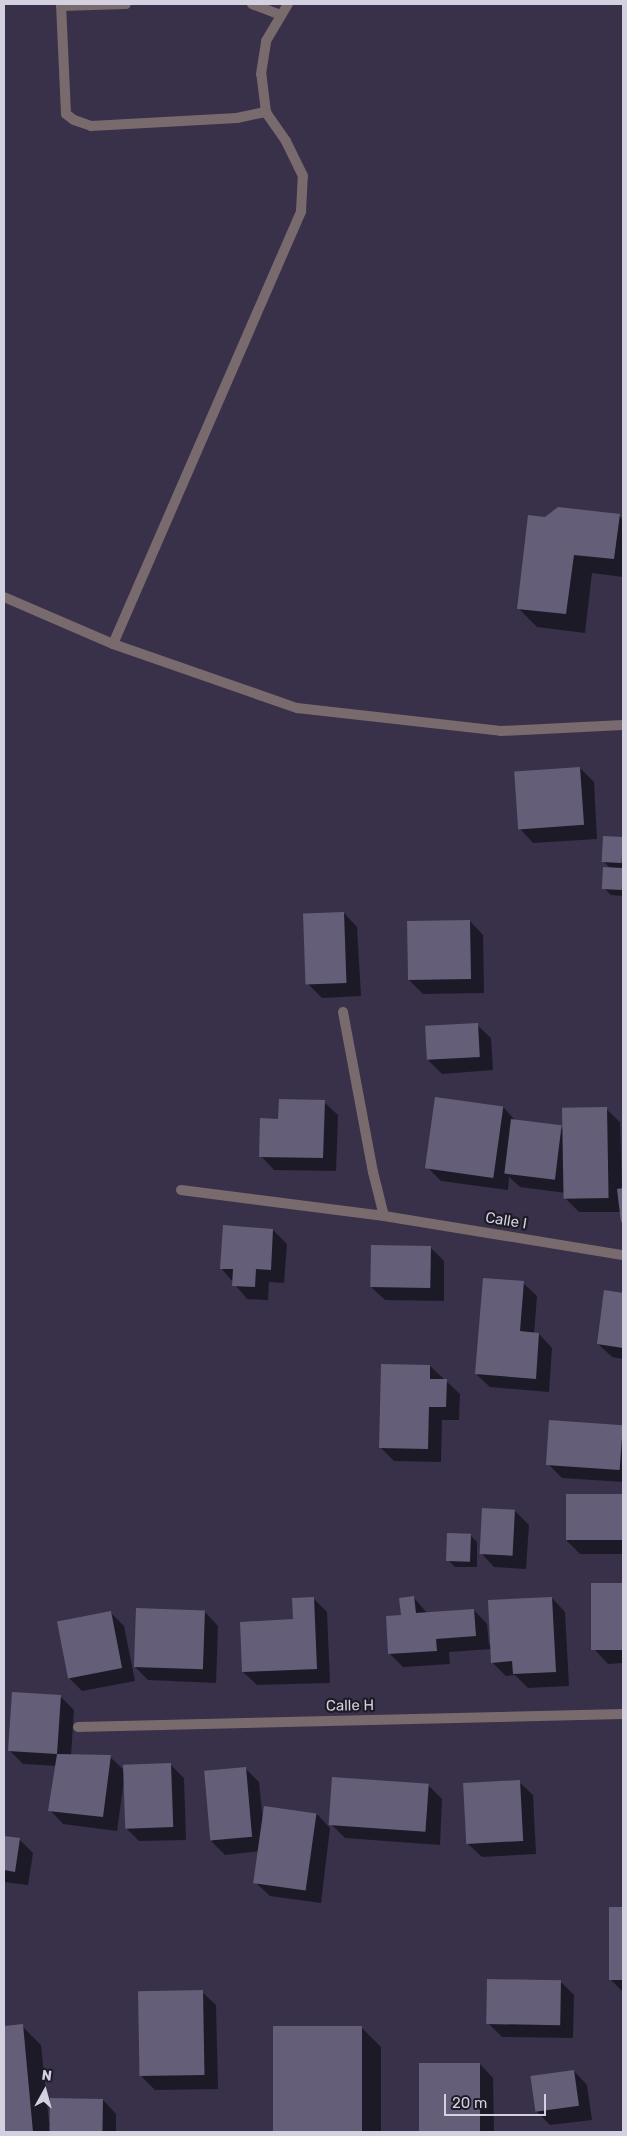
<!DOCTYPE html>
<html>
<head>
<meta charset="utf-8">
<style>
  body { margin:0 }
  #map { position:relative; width:627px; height:2136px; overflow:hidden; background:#383149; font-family:Rubik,sans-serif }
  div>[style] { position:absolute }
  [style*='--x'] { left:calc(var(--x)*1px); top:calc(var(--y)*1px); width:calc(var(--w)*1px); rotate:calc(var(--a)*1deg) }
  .shadow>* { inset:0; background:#0007 }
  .building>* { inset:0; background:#645e78; transform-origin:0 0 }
  .service>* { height:10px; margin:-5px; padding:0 5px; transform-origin:5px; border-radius:5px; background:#796a6e }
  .minor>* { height:10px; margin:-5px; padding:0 5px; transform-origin:5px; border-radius:5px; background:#796a6e }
  .tertiary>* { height:10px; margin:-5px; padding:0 5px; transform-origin:5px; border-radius:5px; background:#796a6e }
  span { translate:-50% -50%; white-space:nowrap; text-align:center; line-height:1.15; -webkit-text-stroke:4.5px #1e1b26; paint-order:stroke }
  .street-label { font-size:15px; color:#d3d0df }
  .frame { position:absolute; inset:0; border:5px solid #d3d0df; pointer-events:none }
  .north { position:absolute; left:20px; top:2066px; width:50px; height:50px; -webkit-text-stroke:4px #1e1b26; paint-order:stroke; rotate:7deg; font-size:14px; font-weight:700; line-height:20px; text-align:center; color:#d3d0df }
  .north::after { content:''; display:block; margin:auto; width:18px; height:22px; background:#d3d0df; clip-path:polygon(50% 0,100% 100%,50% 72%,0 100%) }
  .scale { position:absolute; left:444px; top:2094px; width:102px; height:22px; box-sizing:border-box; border:2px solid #d3d0df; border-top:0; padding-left:6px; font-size:15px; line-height:18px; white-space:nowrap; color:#d3d0df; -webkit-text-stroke:4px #1e1b26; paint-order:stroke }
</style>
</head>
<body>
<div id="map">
  <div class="shadow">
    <i style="clip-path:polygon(619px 515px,623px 520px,623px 577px,592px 573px,585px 633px,537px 627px,518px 608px,546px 519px)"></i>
    <i style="clip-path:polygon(580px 768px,594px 782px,597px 839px,533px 843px,520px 829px)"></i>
    <i style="clip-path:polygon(605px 838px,623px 839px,623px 896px,611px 895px,604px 888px,610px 868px,603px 861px)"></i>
    <i style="clip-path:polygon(344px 913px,357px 927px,361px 996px,322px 998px,308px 984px)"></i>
    <i style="clip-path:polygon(470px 921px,483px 935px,484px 993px,423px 994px,409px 980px)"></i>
    <i style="clip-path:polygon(477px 1025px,491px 1038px,493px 1070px,442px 1074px,428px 1060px)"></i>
    <i style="clip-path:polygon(324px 1102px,338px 1115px,336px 1171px,274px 1170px,261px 1156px,279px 1120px)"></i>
    <i style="clip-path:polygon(503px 1107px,516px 1121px,564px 1129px,606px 1109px,620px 1122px,623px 1223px,621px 1212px,579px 1212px,566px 1199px,566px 1193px,520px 1187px,509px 1177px,508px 1190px,441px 1181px,427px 1167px)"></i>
    <i style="clip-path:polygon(273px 1230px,287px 1244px,284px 1283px,269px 1282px,268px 1300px,247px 1299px,221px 1268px)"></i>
    <i style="clip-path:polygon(431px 1248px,444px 1261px,444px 1301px,385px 1300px,371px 1287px)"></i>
    <i style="clip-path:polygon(523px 1283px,537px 1296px,534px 1334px,539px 1334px,552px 1348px,549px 1392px,490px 1387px,476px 1374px)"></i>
    <i style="clip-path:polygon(605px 1291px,623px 1294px,623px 1359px,612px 1357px,598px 1344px)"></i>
    <i style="clip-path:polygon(430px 1366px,460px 1394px,459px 1420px,442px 1420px,441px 1462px,394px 1461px,380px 1447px)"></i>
    <i style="clip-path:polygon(550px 1422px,623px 1426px,623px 1482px,562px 1478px,548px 1464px)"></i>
    <i style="clip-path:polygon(567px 1495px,623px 1495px,623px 1554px,580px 1554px,566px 1540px)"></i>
    <i style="clip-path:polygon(515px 1511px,529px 1525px,526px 1569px,494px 1567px,481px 1553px)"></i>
    <i style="clip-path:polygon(470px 1535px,477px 1542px,477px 1567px,455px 1567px,448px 1560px)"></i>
    <i style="clip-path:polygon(623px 1584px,623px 1663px,608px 1664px,595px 1650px,592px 1585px)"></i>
    <i style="clip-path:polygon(414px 1598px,428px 1614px,474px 1610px,487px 1624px,489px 1645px,552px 1598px,565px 1612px,569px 1686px,528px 1688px,515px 1675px,506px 1676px,492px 1662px,492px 1649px,449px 1652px,450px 1664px,403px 1667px,389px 1653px,402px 1617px)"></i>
    <i style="clip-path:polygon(314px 1599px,327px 1612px,330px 1683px,257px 1685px,243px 1672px)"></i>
    <i style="clip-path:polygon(205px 1612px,218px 1626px,216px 1683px,148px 1680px,134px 1666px)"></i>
    <i style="clip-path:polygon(111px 1613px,124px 1626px,135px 1681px,82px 1691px,68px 1677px)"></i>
    <i style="clip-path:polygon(60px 1696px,74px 1710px,71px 1756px,110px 1757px,124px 1770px,171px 1765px,184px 1778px,186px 1840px,139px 1841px,126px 1828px,124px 1780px,117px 1831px,63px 1824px,50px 1810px,57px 1766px,23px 1764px,9px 1750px)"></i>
    <i style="clip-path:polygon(246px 1769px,259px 1782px,263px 1821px,317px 1814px,330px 1828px,321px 1903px,270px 1896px,256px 1883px,260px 1851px,225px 1855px,211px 1841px)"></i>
    <i style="clip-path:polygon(519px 1782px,533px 1795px,536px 1854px,482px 1857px,468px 1844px)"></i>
    <i style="clip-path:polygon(428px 1785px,442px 1799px,440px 1845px,345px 1838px,331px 1824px)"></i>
    <i style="clip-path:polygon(4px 1837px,19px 1839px,33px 1853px,28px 1885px,4px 1882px)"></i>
    <i style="clip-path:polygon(610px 1909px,623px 1909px,623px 1992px,610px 1979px)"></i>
    <i style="clip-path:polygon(560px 1981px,574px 1995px,573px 2038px,502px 2037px,488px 2023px)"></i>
    <i style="clip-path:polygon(202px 1992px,216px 2005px,218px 2089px,155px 2090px,142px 2077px)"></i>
    <i style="clip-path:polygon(22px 2026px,41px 2045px,49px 2122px,103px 2100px,116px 2114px,116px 2132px,4px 2132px,4px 2027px)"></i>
    <i style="clip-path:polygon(275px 2028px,362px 2028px,381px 2047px,381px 2132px,275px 2132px)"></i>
    <i style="clip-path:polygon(480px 2064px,493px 2078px,494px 2132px,421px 2132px,421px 2065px)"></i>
    <i style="clip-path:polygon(574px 2071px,587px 2085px,592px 2120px,550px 2125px,536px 2111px)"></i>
  </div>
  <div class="building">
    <i style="clip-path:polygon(558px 507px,620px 514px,614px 559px,574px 555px,566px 614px,517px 609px,528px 515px,545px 517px)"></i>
    <i style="left:580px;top:767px;width:58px;height:66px;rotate:86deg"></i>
    <i style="left:603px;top:836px;width:20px;height:26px;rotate:3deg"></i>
    <i style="left:603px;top:867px;width:20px;height:22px;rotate:3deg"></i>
    <i style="left:344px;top:912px;width:71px;height:41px;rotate:88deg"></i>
    <i style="left:470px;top:920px;width:59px;height:63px;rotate:89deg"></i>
    <i style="left:478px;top:1023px;width:34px;height:53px;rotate:87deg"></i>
    <i style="left:435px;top:1097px;width:69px;height:72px;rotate:8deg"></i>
    <i style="clip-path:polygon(279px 1099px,325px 1100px,323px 1158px,259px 1157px,260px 1118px,278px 1119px)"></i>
    <i style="left:607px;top:1107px;width:91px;height:45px;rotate:89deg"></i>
    <i style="left:511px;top:1119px;width:51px;height:55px;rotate:7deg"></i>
    <i style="clip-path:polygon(623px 1188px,623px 1222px,621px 1222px,617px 1189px)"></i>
    <i style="clip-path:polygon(223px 1225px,273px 1229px,271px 1270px,256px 1269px,255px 1287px,232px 1286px,233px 1269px,220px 1269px)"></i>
    <i style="left:371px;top:1245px;width:60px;height:42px;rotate:1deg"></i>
    <i style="clip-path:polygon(483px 1278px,524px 1281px,520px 1331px,539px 1333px,536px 1379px,475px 1374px)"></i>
    <i style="clip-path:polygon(604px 1290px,623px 1293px,623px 1348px,597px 1344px)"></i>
    <i style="clip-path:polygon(381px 1364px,430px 1365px,430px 1379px,447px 1379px,446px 1407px,429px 1407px,428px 1449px,379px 1448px)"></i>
    <i style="left:549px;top:1420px;width:74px;height:45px;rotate:4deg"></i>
    <i style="left:566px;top:1494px;width:57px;height:46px"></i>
    <i style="left:482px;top:1508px;width:33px;height:46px;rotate:3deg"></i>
    <i style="left:447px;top:1533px;width:24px;height:28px;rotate:2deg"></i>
    <i style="left:623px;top:1583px;width:67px;height:32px;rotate:90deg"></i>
    <i style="clip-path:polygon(414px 1596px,416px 1613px,474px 1609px,476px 1636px,436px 1639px,437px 1651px,388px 1654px,386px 1616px,401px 1615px,399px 1598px)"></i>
    <i style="clip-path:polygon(314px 1597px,317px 1669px,242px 1672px,240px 1622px,293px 1619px,292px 1598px)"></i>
    <i style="clip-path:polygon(552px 1597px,556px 1672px,513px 1674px,512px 1661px,491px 1663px,488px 1600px)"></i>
    <i style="left:136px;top:1608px;width:69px;height:59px;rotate:2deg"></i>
    <i style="left:111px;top:1611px;width:58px;height:55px;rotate:79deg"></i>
    <i style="clip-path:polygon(12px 1692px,61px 1695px,57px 1754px,111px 1755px,103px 1817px,48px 1811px,57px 1754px,8px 1751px)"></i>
    <i style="left:171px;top:1763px;width:64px;height:48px;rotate:88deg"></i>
    <i style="left:246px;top:1767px;width:70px;height:42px;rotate:85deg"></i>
    <i style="left:332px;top:1777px;width:97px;height:48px;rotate:4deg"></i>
    <i style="left:520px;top:1780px;width:61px;height:57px;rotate:87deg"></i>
    <i style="left:264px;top:1806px;width:53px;height:78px;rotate:8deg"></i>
    <i style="clip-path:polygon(4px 1836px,20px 1838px,15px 1872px,4px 1870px)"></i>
    <i style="left:623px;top:1907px;width:73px;height:14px;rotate:90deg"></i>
    <i style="left:487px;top:1979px;width:74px;height:45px;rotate:1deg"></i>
    <i style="left:203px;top:1990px;width:85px;height:65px;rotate:89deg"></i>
    <i style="clip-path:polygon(23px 2024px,33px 2132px,4px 2132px,4px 2026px)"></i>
    <i style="left:273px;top:2026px;width:89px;height:106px"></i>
    <i style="left:419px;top:2063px;width:61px;height:69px"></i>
    <i style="left:574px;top:2070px;width:36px;height:44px;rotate:82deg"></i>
    <i style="left:50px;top:2098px;width:53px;height:34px;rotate:1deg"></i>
  </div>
  <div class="service">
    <i style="--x:61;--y:4;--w:110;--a:87.4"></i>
    <i style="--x:66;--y:114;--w:10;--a:37"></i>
    <i style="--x:74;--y:120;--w:18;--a:19"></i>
    <i style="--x:91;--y:126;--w:146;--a:-3.1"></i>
    <i style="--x:237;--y:118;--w:30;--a:-12"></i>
    <i style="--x:252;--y:4;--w:31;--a:21"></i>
    <i style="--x:61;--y:6;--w:65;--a:-1.8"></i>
    <i style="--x:113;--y:644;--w:472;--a:-66.5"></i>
    <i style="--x:301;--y:211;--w:35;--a:-87"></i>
    <i style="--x:303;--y:176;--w:39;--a:-116"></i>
    <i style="--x:286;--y:141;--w:35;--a:-125"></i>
    <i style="--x:266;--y:112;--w:38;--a:-97"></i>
    <i style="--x:261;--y:74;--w:33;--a:-81"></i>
    <i style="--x:266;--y:41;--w:43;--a:-59.3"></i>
  </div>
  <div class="minor">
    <i style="--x:343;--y:1012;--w:163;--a:79.4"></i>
    <i style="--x:373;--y:1172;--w:45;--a:76"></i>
    <i style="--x:181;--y:1190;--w:205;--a:7.3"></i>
    <i style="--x:384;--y:1216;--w:242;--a:9.3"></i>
    <i style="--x:78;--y:1727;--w:545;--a:-1.37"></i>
  </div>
  <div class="tertiary">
    <i style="--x:4;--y:597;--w:119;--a:23.3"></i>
    <i style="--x:113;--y:644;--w:195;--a:19.2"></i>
    <i style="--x:297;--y:708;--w:205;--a:6.4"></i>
    <i style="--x:501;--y:731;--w:122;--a:-2.8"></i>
  </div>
  <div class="street-label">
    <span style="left:506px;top:1221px;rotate:9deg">Calle I</span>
    <span style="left:350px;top:1706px;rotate:-1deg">Calle H</span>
  </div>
  <div class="frame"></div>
  <div class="north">N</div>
  <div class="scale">20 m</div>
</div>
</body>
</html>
